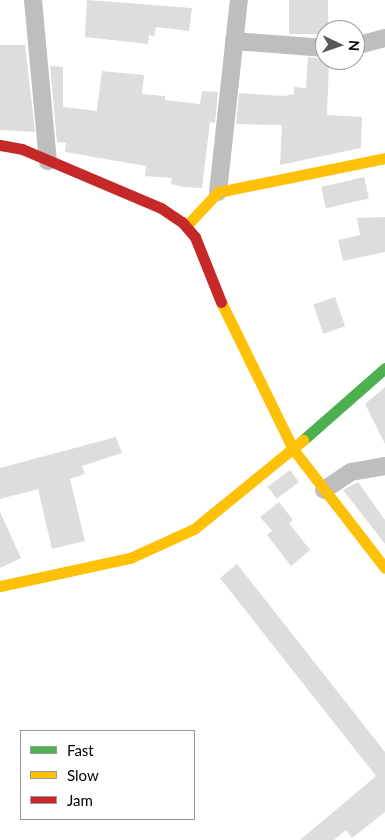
<!DOCTYPE html>
<html>
<head>
<meta charset="utf-8">
<style>
  body { margin:0 }
  #map { position:relative; width:385px; height:840px; overflow:hidden; background:#fff; font-family:Lato,sans-serif }
  div>[style] { position:absolute }
  [style*='--x'] { left:calc(var(--x)*1px); top:calc(var(--y)*1px); width:calc(var(--w)*1px); rotate:calc(var(--a)*1deg) }
  .building>* { inset:0; background:#ddd; transform-origin:0 0 }
  .street>* { height:18px; margin:-9px; padding:0 9px; transform-origin:9px; border-radius:9px; background:#bebebe }
  .fast>* { height:11px; margin:-5.5px; padding:0 5.5px; transform-origin:5.5px; border-radius:5.5px; background:#4caf50 }
  .slow>* { height:11px; margin:-5.5px; padding:0 5.5px; transform-origin:5.5px; border-radius:5.5px; background:#ffc107 }
  .jam>* { height:11px; margin:-5.5px; padding:0 5.5px; transform-origin:5.5px; border-radius:5.5px; background:#c62828 }
  span { translate:-50% -50%; white-space:nowrap; text-align:center; line-height:1.15; -webkit-text-stroke:4px #fff; paint-order:stroke }
  .legend { position:absolute; left:20px; top:730px; width:175px; height:90px; box-sizing:border-box; background:#fff; border:1px solid #999; margin:0; padding:6px 9px; list-style:none; font-size:15px; color:#000 }
  .legend li { display:flex; align-items:center; gap:10px; height:25px }
  .legend b { width:25px; border:1px solid #999 }
  .north { position:absolute; left:315px; top:20px; width:50px; height:50px; box-sizing:border-box; background:#fff; border:1px solid #999; border-radius:50%; rotate:93deg; font-size:14px; font-weight:700; line-height:20px; text-align:center; color:#000 }
  .north::after { content:''; display:block; margin:auto; width:18px; height:22px; background:#595959; clip-path:polygon(50% 0,100% 100%,50% 72%,0 100%) }
</style>
</head>
<body>
<div id="map">
  <div class="building">
    <i style="clip-path:polygon(87px 0,192px 8px,189px 31px,156px 27px,154px 36px,149px 35px,148px 44px,85px 37px)"></i>
    <i style="left:289px;top:0;width:39px;height:34px"></i>
    <i style="clip-path:polygon(0 45px,25px 45px,35px 132px,0 130px)"></i>
    <i style="clip-path:polygon(308px 57px,325px 59px,324px 64px,329px 62px,327px 115px,362px 117px,361px 148px,280px 165px,282px 125px,236px 124px,239px 93px,284px 96px,294px 94px,294px 87px,306px 88px)"></i>
    <i style="clip-path:polygon(50px 66px,63px 67px,63px 107px,97px 111px,102px 71px,144px 75px,142px 94px,165px 96px,165px 100px,200px 104px,202px 91px,218px 92px,215px 123px,210px 122px,202px 188px,183px 187px,171px 184px,172px 178px,145px 176px,146px 166px,65px 152px,66px 143px,57px 142px)"></i>
    <i style="left:364px;top:177px;width:22px;height:44px;rotate:77deg"></i>
    <i style="clip-path:polygon(385px 217px,385px 252px,343px 261px,338px 240px,360px 235px,357px 218px)"></i>
    <i style="left:335px;top:297px;width:31px;height:23px;rotate:71deg"></i>
    <i style="clip-path:polygon(385px 387px,385px 444px,365px 404px)"></i>
    <i style="clip-path:polygon(116px 437px,122px 453px,82px 466px,85px 474px,70px 479px,85px 541px,52px 549px,38px 489px,0 499px,0 468px)"></i>
    <i style="left:290px;top:470px;width:15px;height:28px;rotate:53deg"></i>
    <i style="clip-path:polygon(358px 482px,385px 520px,385px 544px,343px 490px)"></i>
    <i style="clip-path:polygon(279px 502px,293px 520px,289px 523px,310px 550px,291px 566px,267px 535px,272px 531px,260px 517px)"></i>
    <i style="clip-path:polygon(0 512px,21px 558px,0 568px)"></i>
    <i style="clip-path:polygon(237px 564px,385px 752px,385px 812px,352px 838px,346px 830px,334px 840px,300px 840px,376px 776px,220px 578px)"></i>
  </div>
  <div class="street">
    <i style="--x:33;--y:0;--w:162;--a:84.7"></i>
    <i style="--x:234;--y:41;--w:91;--a:4.4"></i>
    <i style="--x:355;--y:46;--w:31;--a:-15"></i>
    <i style="--x:218;--y:192;--w:193;--a:-83.8"></i>
    <i style="--x:324;--y:490;--w:32;--a:-34"></i>
    <i style="--x:351;--y:472;--w:35;--a:-10"></i>
  </div>
  <div class="fast">
    <i style="--x:303;--y:440;--w:109;--a:-41.3"></i>
  </div>
  <div class="slow">
    <i style="--x:186;--y:226;--w:47;--a:-46.7"></i>
    <i style="--x:218;--y:192;--w:170;--a:-11.5"></i>
    <i style="--x:221;--y:302;--w:164;--a:63.9"></i>
    <i style="--x:293;--y:449;--w:150;--a:52.3"></i>
    <i style="--x:0;--y:586;--w:133;--a:-12.2"></i>
    <i style="--x:130;--y:558;--w:70;--a:-24.4"></i>
    <i style="--x:194;--y:529;--w:141;--a:-39.2"></i>
  </div>
  <div class="jam">
    <i style="--x:0;--y:145;--w:22;--a:10"></i>
    <i style="--x:22;--y:149;--w:151;--a:23"></i>
    <i style="--x:161;--y:208;--w:25;--a:34"></i>
    <i style="--x:182;--y:222;--w:20;--a:49"></i>
    <i style="--x:195;--y:237;--w:70;--a:68.2"></i>
  </div>
  <ul class="legend">
  <li><b style="height:6px;background:#4caf50"></b>Fast</li>
  <li><b style="height:6px;background:#ffc107"></b>Slow</li>
  <li><b style="height:6px;background:#c62828"></b>Jam</li>
  </ul>
  <div class="north">N</div>
</div>
</body>
</html>
